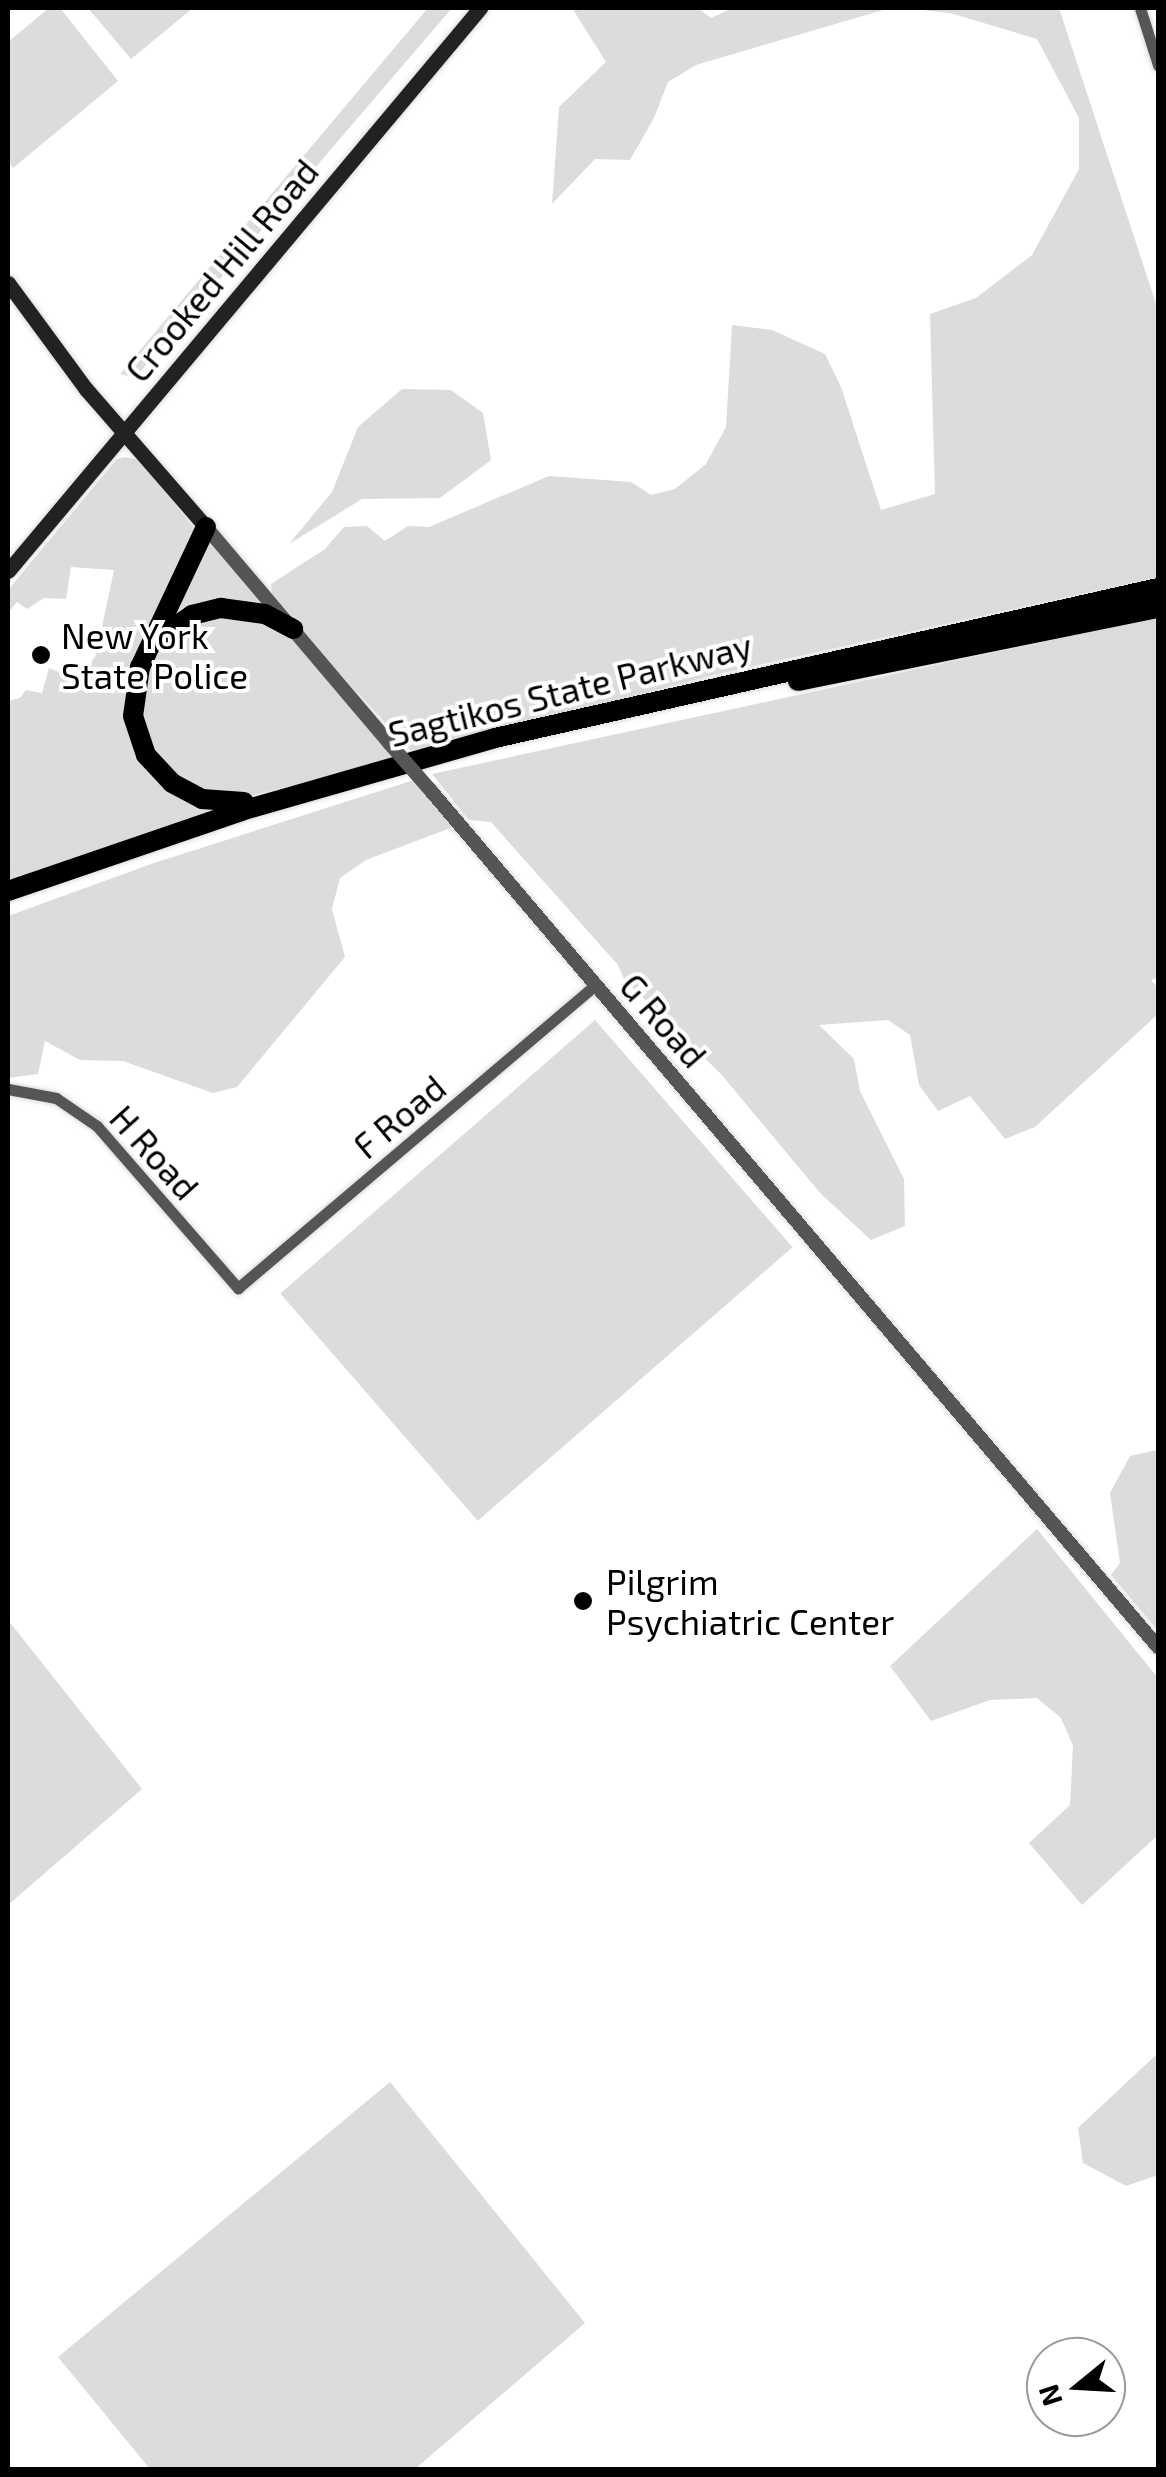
<!DOCTYPE html>
<html>
<head>
<meta charset="utf-8">
<style>
  body { margin:0 }
  #map { position:relative; width:1166px; height:2477px; overflow:hidden; background:#fff; font-family:"Exo 2",sans-serif }
  div>[style] { position:absolute }
  [style*='--x'] { left:calc(var(--x)*1px); top:calc(var(--y)*1px); width:calc(var(--w)*1px); rotate:calc(var(--a)*1deg) }
  .green>* { inset:0; background:#dcdcdc; transform-origin:0 0 }
  .roads { filter:drop-shadow(0 0 2px #dbdbdb) drop-shadow(0 0 2px #dbdbdb) }
  .minor>* { height:11px; margin:-5.5px; padding:0 5.5px; transform-origin:5.5px; border-radius:5.5px; background:#555 }
  .tertiary>* { height:14px; margin:-7px; padding:0 7px; transform-origin:7px; border-radius:7px; background:#555 }
  .secondary>* { height:15px; margin:-7.5px; padding:0 7.5px; transform-origin:7.5px; border-radius:7.5px; background:#222 }
  .motorway>* { height:20px; margin:-10px; padding:0 10px; transform-origin:10px; border-radius:10px; background:#000 }
  .tertiary-bridge>* { height:14px; margin:-7px; padding:0 7px; transform-origin:7px; border-radius:7px; background:#555 }
  .dots>* { width:28px; height:28px; translate:-50% -50%; box-sizing:border-box; border:5px solid #fff; border-radius:50% }
  span { translate:-50% -50%; white-space:nowrap; text-align:center; line-height:1.15; -webkit-text-stroke:8px #fff; paint-order:stroke }
  .street-label { font-size:35px; color:#000 }
  .poi-label { font-size:35px; color:#000 }
  .left { translate:0 -50%; text-align:left }
  .frame { position:absolute; inset:0; border:10px solid #000; pointer-events:none }
  .north { position:absolute; left:1026px; top:2337px; width:100px; height:100px; box-sizing:border-box; background:#fff; border:2px solid #999; border-radius:50%; rotate:252deg; font-size:28px; font-weight:700; line-height:40px; text-align:center; color:#000 }
  .north::after { content:''; display:block; margin:auto; width:35px; height:45px; background:#000; clip-path:polygon(50% 0,100% 100%,50% 72%,0 100%) }
</style>
</head>
<body>
<div id="map">
  <div class="green">
    <i style="clip-path:polygon(49px 8px,60px 8px,118px 81px,13px 168px,8px 161px,8px 42px)"></i>
    <i style="clip-path:polygon(88px 8px,193px 8px,131px 59px)"></i>
    <i style="clip-path:polygon(428px 8px,452px 8px,135px 378px,120px 374px)"></i>
    <i style="clip-path:polygon(572px 8px,698px 8px,711px 18px,733px 8px,890px 8px,696px 65px,668px 82px,654px 118px,630px 160px,595px 159px,552px 204px,559px 107px,606px 62px)"></i>
    <i style="clip-path:polygon(905px 8px,1059px 8px,1158px 310px,1158px 577px,718px 674px,444px 745px,442px 741px,413px 753px,324px 656px,272px 594px,271px 584px,325px 549px,344px 527px,367px 526px,385px 541px,408px 526px,429px 527px,549px 476px,631px 482px,651px 495px,675px 489px,706px 464px,726px 427px,732px 325px,772px 330px,825px 354px,841px 387px,881px 510px,935px 494px,930px 314px,976px 298px,1032px 255px,1079px 169px,1079px 118px,1037px 39px,950px 13px)"></i>
    <i style="clip-path:polygon(402px 389px,451px 390px,483px 413px,491px 460px,440px 498px,362px 499px,289px 544px,332px 492px,358px 427px)"></i>
    <i style="clip-path:polygon(125px 457px,140px 460px,197px 532px,130px 689px,143px 759px,224px 808px,8px 886px,8px 701px,20px 698px,26px 690px,42px 693px,49px 668px,79px 680px,96px 655px,114px 570px,71px 567px,66px 599px,44px 598px,27px 609px,17px 602px,8px 613px,8px 590px,117px 459px)"></i>
    <i style="clip-path:polygon(208px 537px,269px 607px,170px 622px)"></i>
    <i style="clip-path:polygon(250px 613px,295px 640px,396px 759px,245px 797px,213px 797px,171px 776px,144px 734px,141px 688px,156px 650px,188px 623px)"></i>
    <i style="clip-path:polygon(1158px 617px,1158px 977px,1151px 980px,1158px 988px,1158px 1014px,1035px 1127px,1005px 1139px,970px 1096px,938px 1111px,919px 1085px,910px 1035px,888px 1020px,819px 1025px,854px 1059px,860px 1091px,904px 1179px,905px 1226px,871px 1240px,820px 1193px,721px 1074px,624px 979px,618px 965px,491px 822px,469px 820px,432px 774px)"></i>
    <i style="clip-path:polygon(414px 780px,453px 827px,366px 860px,340px 878px,332px 909px,345px 957px,237px 1087px,213px 1093px,123px 1061px,80px 1060px,45px 1041px,38px 1074px,8px 1078px,8px 916px,154px 863px)"></i>
    <i style="left:595px;top:1020px;width:301px;height:417px;rotate:49deg"></i>
    <i style="clip-path:polygon(1158px 1450px,1158px 1631px,1111px 1575px,1120px 1563px,1110px 1493px,1130px 1456px)"></i>
    <i style="clip-path:polygon(1037px 1529px,1158px 1678px,1158px 1835px,1082px 1905px,1029px 1843px,1070px 1805px,1073px 1746px,1061px 1718px,1037px 1698px,990px 1700px,931px 1721px,890px 1666px)"></i>
    <i style="clip-path:polygon(8px 1620px,142px 1789px,8px 1905px)"></i>
    <i style="clip-path:polygon(1158px 2053px,1158px 2175px,1126px 2186px,1083px 2163px,1078px 2128px)"></i>
    <i style="clip-path:polygon(390px 2082px,585px 2323px,415px 2469px,150px 2469px,58px 2357px)"></i>
  </div>
  <div class="roads">
    <div class="minor">
      <i style="--x:1140;--y:8;--w:60;--a:72.5"></i>
      <i style="--x:8;--y:1089;--w:49;--a:10.6"></i>
      <i style="--x:56;--y:1098;--w:50;--a:34.3"></i>
      <i style="--x:97;--y:1126;--w:215;--a:49"></i>
      <i style="--x:238;--y:1288;--w:468;--a:-40.3"></i>
    </div>
    <div class="tertiary">
      <i style="--x:206;--y:527;--w:283;--a:49.7"></i>
      <i style="--x:431;--y:791;--w:1123;--a:49.66"></i>
    </div>
    <div class="secondary">
      <i style="--x:8;--y:283;--w:132;--a:53.7"></i>
      <i style="--x:86;--y:389;--w:183;--a:49"></i>
      <i style="--x:8;--y:571;--w:735;--a:-50.02"></i>
    </div>
    <div class="motorway">
      <i style="--x:206;--y:527;--w:155;--a:115.2"></i>
      <i style="--x:140;--y:667;--w:49;--a:98.1"></i>
      <i style="--x:133;--y:716;--w:41;--a:71.6"></i>
      <i style="--x:146;--y:755;--w:38;--a:47"></i>
      <i style="--x:172;--y:783;--w:34;--a:28"></i>
      <i style="--x:202;--y:799;--w:42;--a:4.1"></i>
      <i style="--x:156;--y:640;--w:44;--a:-34.8"></i>
      <i style="--x:192;--y:615;--w:30;--a:-14"></i>
      <i style="--x:221;--y:608;--w:44;--a:7.8"></i>
      <i style="--x:265;--y:614;--w:32;--a:28"></i>
      <i style="--x:798;--y:681;--w:367;--a:-11.5"></i>
      <i style="--x:8;--y:891;--w:246;--a:-18.9"></i>
      <i style="--x:241;--y:811;--w:264;--a:-16"></i>
      <i style="--x:495;--y:738;--w:680;--a:-12.75"></i>
    </div>
  </div>
  <div class="tertiary-bridge">
    <i style="--x:389;--y:743;--w:64;--a:48.8"></i>
  </div>
  <div class="dots">
    <i style="left:41px;top:655px;background:#000"></i>
    <i style="left:583px;top:1601px;background:#000"></i>
  </div>
  <div class="street-label">
    <span style="left:221px;top:270px;rotate:-50deg">Crooked Hill Road</span>
    <span style="left:570px;top:689px;rotate:-14deg">Sagtikos State Parkway</span>
    <span style="left:664px;top:1020px;rotate:49deg">G Road</span>
    <span style="left:399px;top:1116px;rotate:-40deg">F Road</span>
    <span style="left:155px;top:1152px;rotate:48deg">H Road</span>
  </div>
  <div class="poi-label">
    <span class="left" style="left:61px;top:655px">New York<br>State Police</span>
    <span class="left" style="left:606px;top:1601px">Pilgrim<br>Psychiatric Center</span>
  </div>
  <div class="frame"></div>
  <div class="north">N</div>
</div>
</body>
</html>
